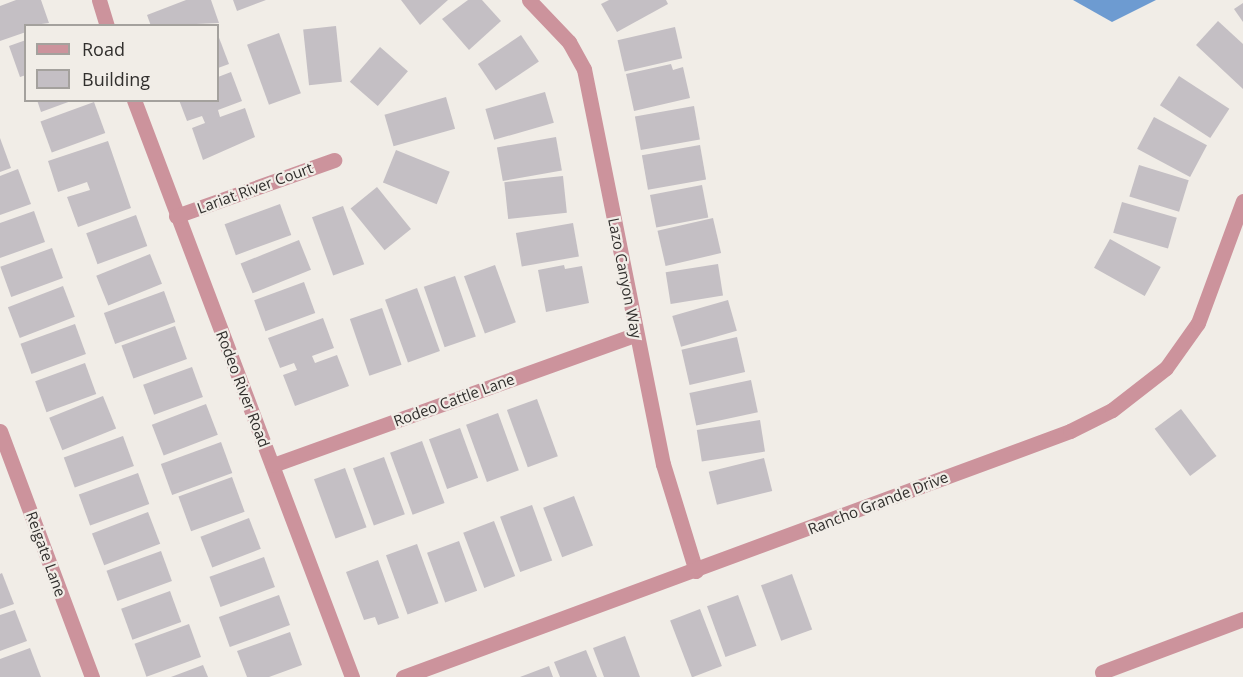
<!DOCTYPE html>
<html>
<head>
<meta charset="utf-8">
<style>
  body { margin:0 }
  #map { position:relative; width:1243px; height:677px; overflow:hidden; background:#f1ede7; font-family:"Open Sans",sans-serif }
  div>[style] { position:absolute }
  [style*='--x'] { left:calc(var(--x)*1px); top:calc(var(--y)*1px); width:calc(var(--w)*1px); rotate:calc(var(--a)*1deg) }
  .water>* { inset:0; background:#6d9bd1 }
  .building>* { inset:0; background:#c4bfc4; transform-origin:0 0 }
  .minor>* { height:15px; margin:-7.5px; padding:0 7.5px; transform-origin:7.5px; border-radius:7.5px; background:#cc939c }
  span { translate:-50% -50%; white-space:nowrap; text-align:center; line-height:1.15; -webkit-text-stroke:4.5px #f1ede7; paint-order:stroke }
  .street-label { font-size:15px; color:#312f2d }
  .legend { position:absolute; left:24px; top:24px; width:195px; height:78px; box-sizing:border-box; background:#f1ede7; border:2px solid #a4a19d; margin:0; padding:8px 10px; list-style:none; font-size:18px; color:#312f2d }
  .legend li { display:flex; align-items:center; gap:12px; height:30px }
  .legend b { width:30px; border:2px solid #a4a19d }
</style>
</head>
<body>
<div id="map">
  <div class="water">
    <i style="clip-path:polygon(1073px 0,1156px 0,1112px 22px)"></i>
  </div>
  <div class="building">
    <i style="clip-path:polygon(16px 0,41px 0,49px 23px,26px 26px,26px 32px,0 41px,0 6px)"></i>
    <i style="clip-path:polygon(186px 0,211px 0,219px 23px,151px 26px,147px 15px)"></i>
    <i style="clip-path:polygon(233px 0,266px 0,237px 11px)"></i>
    <i style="clip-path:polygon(401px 0,448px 0,420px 25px)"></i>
    <i style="clip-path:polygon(468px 0,482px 0,501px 21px,469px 50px,442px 19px)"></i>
    <i style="clip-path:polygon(609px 0,666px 0,668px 4px,617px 32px,601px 4px)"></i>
    <i style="clip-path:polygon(1243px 3px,1243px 22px,1234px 9px)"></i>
    <i style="clip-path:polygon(1218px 21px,1243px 44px,1243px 89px,1196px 45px)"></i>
    <i style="left:336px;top:26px;width:56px;height:33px;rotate:84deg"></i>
    <i style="left:675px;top:27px;width:32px;height:59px;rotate:77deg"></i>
    <i style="left:279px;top:33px;width:64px;height:34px;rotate:70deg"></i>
    <i style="clip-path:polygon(218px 35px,229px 64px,218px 68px)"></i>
    <i style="left:521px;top:35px;width:32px;height:52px;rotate:56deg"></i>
    <i style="clip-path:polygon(26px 40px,26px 75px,20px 77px,9px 46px)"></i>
    <i style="left:380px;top:47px;width:37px;height:46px;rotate:41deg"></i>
    <i style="clip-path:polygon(671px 64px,673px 70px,683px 67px,690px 98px,634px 111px,626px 74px)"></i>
    <i style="clip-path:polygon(231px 72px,242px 101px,218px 110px,220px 117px,245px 108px,255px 137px,203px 160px,192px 128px,205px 123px,202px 116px,187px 121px,179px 100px,218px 100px,218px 77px)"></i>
    <i style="left:1179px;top:76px;width:60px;height:35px;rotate:33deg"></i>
    <i style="left:545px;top:92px;width:32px;height:62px;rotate:74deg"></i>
    <i style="left:446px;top:97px;width:33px;height:64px;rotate:74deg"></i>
    <i style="clip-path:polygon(37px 100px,71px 100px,71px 101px,41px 112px)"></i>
    <i style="left:94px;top:102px;width:33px;height:57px;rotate:70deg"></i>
    <i style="left:694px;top:106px;width:34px;height:60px;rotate:80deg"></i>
    <i style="left:1154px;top:117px;width:60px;height:36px;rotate:28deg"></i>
    <i style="left:556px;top:137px;width:34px;height:60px;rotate:80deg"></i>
    <i style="clip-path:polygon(0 138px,11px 168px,0 172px)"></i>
    <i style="clip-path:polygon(108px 141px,131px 208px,78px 227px,67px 197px,90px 190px,87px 182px,58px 192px,48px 161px)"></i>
    <i style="left:700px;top:145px;width:35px;height:59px;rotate:80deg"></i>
    <i style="left:396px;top:150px;width:58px;height:35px;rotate:22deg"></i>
    <i style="left:1139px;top:165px;width:52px;height:33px;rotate:17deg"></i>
    <i style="clip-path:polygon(18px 169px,31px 204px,0 215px,0 176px)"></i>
    <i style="left:563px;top:176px;width:37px;height:59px;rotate:84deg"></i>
    <i style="left:702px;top:185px;width:33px;height:53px;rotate:79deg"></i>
    <i style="left:377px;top:187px;width:54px;height:34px;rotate:51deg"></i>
    <i style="left:1122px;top:202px;width:57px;height:32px;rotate:16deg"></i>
    <i style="left:280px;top:204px;width:33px;height:59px;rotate:70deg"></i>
    <i style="left:343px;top:206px;width:62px;height:33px;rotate:70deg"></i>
    <i style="clip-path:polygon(34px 211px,45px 242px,0 258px,0 223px)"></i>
    <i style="left:136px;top:215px;width:33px;height:53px;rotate:70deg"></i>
    <i style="left:713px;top:218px;width:36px;height:57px;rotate:77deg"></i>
    <i style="left:573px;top:223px;width:34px;height:58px;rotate:80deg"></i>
    <i style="left:1110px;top:239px;width:58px;height:33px;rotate:29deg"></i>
    <i style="left:299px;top:240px;width:32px;height:63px;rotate:68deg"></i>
    <i style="left:52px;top:248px;width:32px;height:55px;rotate:70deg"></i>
    <i style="left:150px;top:254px;width:32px;height:58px;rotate:68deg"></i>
    <i style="left:718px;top:264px;width:32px;height:53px;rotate:81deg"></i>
    <i style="left:495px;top:265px;width:61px;height:33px;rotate:70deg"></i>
    <i style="clip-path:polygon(564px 265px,565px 269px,582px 266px,589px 303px,546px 312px,538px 270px)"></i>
    <i style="left:455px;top:276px;width:64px;height:33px;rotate:71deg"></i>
    <i style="left:304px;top:282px;width:33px;height:53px;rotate:70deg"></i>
    <i style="left:63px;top:286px;width:33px;height:59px;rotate:69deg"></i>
    <i style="left:417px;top:288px;width:67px;height:34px;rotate:70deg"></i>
    <i style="left:164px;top:291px;width:33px;height:64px;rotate:70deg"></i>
    <i style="left:728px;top:300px;width:32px;height:58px;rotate:74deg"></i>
    <i style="left:382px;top:308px;width:60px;height:34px;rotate:71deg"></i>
    <i style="clip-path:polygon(323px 318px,334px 348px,312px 356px,315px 363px,337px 355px,349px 386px,295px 406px,283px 375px,297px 370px,294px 363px,280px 368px,268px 338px)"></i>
    <i style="left:75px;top:324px;width:32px;height:58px;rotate:70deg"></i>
    <i style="left:175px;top:326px;width:35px;height:57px;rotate:70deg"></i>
    <i style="left:737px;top:337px;width:36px;height:57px;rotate:77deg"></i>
    <i style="left:85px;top:363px;width:33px;height:53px;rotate:70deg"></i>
    <i style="left:192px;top:367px;width:32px;height:52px;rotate:70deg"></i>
    <i style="left:751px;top:380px;width:33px;height:63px;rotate:78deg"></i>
    <i style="left:103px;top:396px;width:35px;height:58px;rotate:68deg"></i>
    <i style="left:537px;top:399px;width:61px;height:32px;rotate:70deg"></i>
    <i style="left:206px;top:404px;width:33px;height:58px;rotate:69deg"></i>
    <i style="left:1181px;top:409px;width:59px;height:33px;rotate:53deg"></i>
    <i style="left:498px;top:413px;width:61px;height:34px;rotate:70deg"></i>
    <i style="left:760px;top:420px;width:32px;height:64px;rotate:81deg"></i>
    <i style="left:460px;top:428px;width:53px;height:33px;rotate:70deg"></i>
    <i style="left:123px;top:436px;width:32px;height:63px;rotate:70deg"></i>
    <i style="left:422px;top:441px;width:66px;height:34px;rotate:70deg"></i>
    <i style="left:221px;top:442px;width:33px;height:64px;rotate:70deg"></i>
    <i style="left:384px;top:457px;width:61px;height:33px;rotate:70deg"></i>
    <i style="left:764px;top:458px;width:34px;height:57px;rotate:76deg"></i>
    <i style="left:345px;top:468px;width:63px;height:33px;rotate:70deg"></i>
    <i style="left:138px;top:473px;width:33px;height:63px;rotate:70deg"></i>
    <i style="left:232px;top:477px;width:37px;height:57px;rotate:70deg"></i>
    <i style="left:574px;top:496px;width:53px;height:33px;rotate:69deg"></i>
    <i style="left:532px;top:505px;width:59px;height:34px;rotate:70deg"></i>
    <i style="left:148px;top:512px;width:34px;height:60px;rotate:69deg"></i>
    <i style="left:249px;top:518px;width:33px;height:52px;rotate:69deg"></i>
    <i style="left:494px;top:521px;width:59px;height:33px;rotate:69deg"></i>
    <i style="left:459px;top:541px;width:53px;height:34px;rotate:70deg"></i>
    <i style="left:417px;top:544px;width:63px;height:33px;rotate:70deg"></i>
    <i style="left:161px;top:551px;width:32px;height:58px;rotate:70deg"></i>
    <i style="left:264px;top:557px;width:32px;height:58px;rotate:70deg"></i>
    <i style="clip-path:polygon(378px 560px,399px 618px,378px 625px,375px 617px,364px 620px,346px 572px)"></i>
    <i style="clip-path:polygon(2px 573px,14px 604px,0 609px,0 574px)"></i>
    <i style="left:792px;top:574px;width:59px;height:33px;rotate:70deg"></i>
    <i style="left:170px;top:591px;width:33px;height:52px;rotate:70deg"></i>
    <i style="left:279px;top:595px;width:32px;height:64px;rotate:70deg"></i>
    <i style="left:738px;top:595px;width:54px;height:33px;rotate:70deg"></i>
    <i style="left:700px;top:609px;width:61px;height:32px;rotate:69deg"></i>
    <i style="clip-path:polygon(15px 610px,27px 641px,0 651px,0 615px)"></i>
    <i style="left:189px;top:624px;width:35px;height:58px;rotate:70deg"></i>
    <i style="clip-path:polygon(290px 632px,302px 665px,269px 677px,247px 677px,237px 651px)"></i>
    <i style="clip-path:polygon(625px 636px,640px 677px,604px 677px,593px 648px)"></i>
    <i style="clip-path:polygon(30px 648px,41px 677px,0 677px,0 659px)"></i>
    <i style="clip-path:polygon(586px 650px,597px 677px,560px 677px,554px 662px)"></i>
    <i style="clip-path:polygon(203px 665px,208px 677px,171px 677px)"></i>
    <i style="clip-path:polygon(549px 666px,553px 677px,520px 677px)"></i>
  </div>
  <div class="minor">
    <i style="--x:99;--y:0;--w:27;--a:73"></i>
    <i style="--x:529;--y:0;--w:58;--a:46.4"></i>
    <i style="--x:569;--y:42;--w:31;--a:61"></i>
    <i style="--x:584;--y:69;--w:403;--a:78.7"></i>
    <i style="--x:663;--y:464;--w:112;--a:72.9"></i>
    <i style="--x:134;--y:100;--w:617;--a:69.3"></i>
    <i style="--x:176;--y:216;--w:168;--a:-19.5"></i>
    <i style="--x:0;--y:431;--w:263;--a:69.5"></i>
    <i style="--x:273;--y:465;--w:385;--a:-19.8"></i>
    <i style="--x:1102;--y:672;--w:151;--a:-20.6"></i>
    <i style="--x:403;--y:677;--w:711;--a:-20.24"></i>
    <i style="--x:1070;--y:431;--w:47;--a:-26.6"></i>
    <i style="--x:1112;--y:410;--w:68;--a:-37.9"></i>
    <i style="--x:1166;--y:368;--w:55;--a:-54.6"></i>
    <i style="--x:1198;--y:323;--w:130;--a:-69.8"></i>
  </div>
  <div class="street-label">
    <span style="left:255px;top:188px;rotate:-20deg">Lariat River Court</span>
    <span style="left:625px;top:278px;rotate:79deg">Lazo Canyon Way</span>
    <span style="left:243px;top:389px;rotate:69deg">Rodeo River Road</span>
    <span style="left:454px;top:400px;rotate:-20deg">Rodeo Cattle Lane</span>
    <span style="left:878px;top:503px;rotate:-21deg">Rancho Grande Drive</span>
    <span style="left:46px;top:554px;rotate:70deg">Reigate Lane</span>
  </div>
  <ul class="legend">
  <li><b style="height:8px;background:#cc939c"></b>Road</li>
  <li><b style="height:16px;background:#c4bfc4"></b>Building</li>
  </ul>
</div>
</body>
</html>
